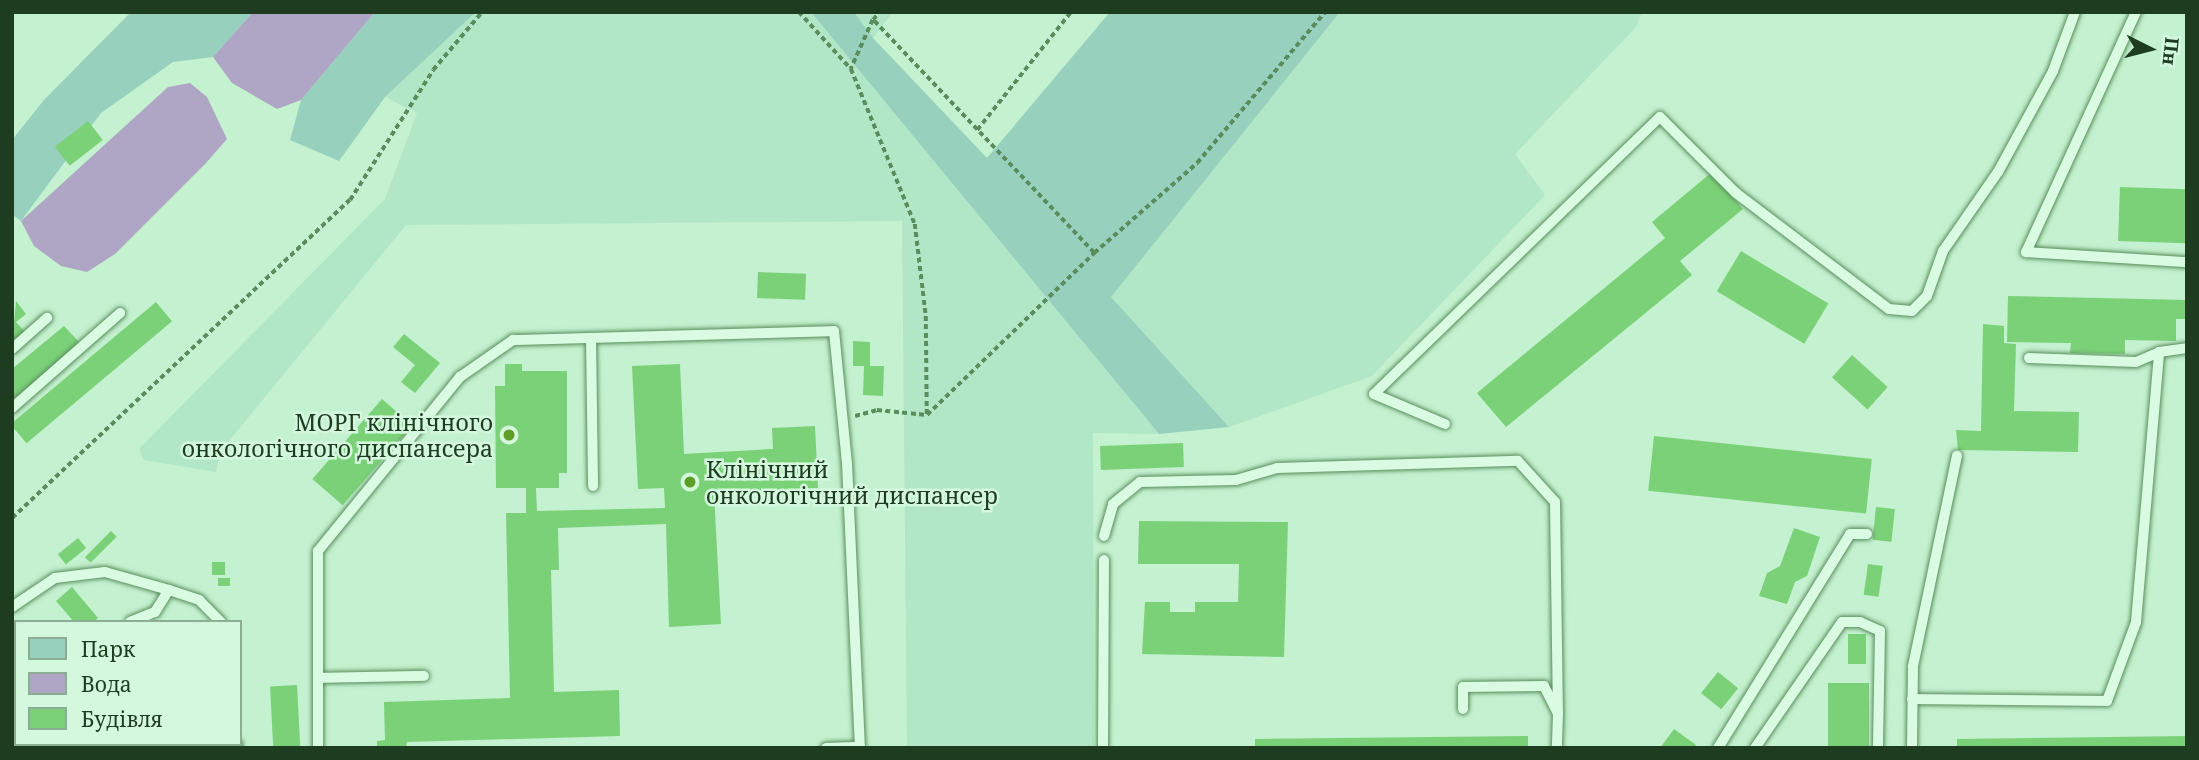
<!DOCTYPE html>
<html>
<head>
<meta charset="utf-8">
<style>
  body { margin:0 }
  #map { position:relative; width:2199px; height:760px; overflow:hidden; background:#c4f1cf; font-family:"Noto Serif",serif }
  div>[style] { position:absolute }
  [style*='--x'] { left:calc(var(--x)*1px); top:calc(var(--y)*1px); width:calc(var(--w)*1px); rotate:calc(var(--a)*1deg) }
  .farmland>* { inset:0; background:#b1e7c6 }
  .green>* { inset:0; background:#97d0bd }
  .water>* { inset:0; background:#aea6c4 }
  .building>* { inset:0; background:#7bd178; transform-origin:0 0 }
  .path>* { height:3.5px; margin-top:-1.75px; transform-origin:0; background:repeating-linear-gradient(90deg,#598d5d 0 5px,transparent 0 8.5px) }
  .roads { filter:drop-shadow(0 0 2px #598d5d) drop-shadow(0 0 2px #598d5d) }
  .service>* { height:10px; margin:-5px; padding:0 5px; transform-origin:5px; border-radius:5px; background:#d8fbe1 }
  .dots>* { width:19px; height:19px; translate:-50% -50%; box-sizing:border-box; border:4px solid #d4f8dd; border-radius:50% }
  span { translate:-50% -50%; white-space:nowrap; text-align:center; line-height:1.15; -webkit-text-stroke:5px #d4f8dd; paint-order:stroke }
  .poi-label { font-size:23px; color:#1e3c1f }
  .right { translate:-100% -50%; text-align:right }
  .left { translate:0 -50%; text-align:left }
  .frame { position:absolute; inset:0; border:14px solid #1e3c1f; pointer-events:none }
  .legend { position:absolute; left:14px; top:620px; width:228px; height:126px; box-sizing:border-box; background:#d4f8dd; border:2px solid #8bad91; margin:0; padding:9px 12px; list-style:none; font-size:21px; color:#1e3c1f }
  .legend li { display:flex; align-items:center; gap:14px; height:35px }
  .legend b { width:35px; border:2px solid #8bad91 }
  .north { position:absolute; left:2115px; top:14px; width:70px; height:70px; -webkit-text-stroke:5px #d4f8dd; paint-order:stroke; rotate:96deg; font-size:19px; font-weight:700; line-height:28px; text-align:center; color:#1e3c1f }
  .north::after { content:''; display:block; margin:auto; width:24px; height:32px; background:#1e3c1f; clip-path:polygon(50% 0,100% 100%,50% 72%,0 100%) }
</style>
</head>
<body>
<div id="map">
  <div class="farmland">
    <i style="clip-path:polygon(476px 12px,811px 12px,1159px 434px,1093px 433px,1094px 748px,907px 748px,902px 221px,406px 225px,220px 452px,216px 472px,144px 460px,139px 449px,385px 199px,417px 113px,385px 97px)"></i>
    <i style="clip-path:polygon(854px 12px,893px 12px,873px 38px)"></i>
    <i style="clip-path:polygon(1340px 12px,1642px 12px,1636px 27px,1515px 154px,1545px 195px,1372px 376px,1229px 427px,1110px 297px)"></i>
  </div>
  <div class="green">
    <i style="clip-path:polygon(131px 12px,253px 12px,213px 57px,173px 62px,101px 113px,21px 221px,12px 214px,12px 140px,44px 100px)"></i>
    <i style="clip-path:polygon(375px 12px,476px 12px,385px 97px,339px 161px,290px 140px,301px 100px)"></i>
    <i style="clip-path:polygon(811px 12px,854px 12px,873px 38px,987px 158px,1110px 12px,1340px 12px,1111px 297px,1229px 427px,1159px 434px)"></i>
  </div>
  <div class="water">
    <i style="clip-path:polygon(253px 12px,375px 12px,301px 100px,277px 109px,232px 83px,213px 57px)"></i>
    <i style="clip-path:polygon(190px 83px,207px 97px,227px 139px,206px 163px,115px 254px,87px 272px,61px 266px,34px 246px,21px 221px,168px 87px)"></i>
  </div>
  <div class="building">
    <i style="left:88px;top:121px;width:24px;height:42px;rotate:52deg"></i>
    <i style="clip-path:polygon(1712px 172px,1743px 209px,1680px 261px,1692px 275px,1506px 427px,1477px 393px,1665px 238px,1652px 222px)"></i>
    <i style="left:2120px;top:187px;width:67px;height:54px;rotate:2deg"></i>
    <i style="left:1741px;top:251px;width:102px;height:47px;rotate:31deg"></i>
    <i style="left:758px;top:272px;width:48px;height:26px;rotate:2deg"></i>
    <i style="clip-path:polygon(2008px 296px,2187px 300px,2187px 319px,2176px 319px,2176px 341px,2125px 340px,2125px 354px,2070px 353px,2071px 343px,2007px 342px)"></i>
    <i style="clip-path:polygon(16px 301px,26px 314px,16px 322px,25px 332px,12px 344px)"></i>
    <i style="left:156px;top:302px;width:25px;height:190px;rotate:50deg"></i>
    <i style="clip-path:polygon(1983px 324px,2004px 326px,2004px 343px,2016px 344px,2014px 411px,2079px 412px,2078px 452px,1958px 450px,1956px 430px,1981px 431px)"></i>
    <i style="clip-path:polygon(64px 326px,80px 343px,12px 402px,12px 369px)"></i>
    <i style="clip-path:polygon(404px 334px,440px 363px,415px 393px,401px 382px,415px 365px,393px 347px)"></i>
    <i style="clip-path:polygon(853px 341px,870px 342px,870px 366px,884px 366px,883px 396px,863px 395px,864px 366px,853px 366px)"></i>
    <i style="left:1852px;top:355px;width:48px;height:30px;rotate:42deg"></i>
    <i style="clip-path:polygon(505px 364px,522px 364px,522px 371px,567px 371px,567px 473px,559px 473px,559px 488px,536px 488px,537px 511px,665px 508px,664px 488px,638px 489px,632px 366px,680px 364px,684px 454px,773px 449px,772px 428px,815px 426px,818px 488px,714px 493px,721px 624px,669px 627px,666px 524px,558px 528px,559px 570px,551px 570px,554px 692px,619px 690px,620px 736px,407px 742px,406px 748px,377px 748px,377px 741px,385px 740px,384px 702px,510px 698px,506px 513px,526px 513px,526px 488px,496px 488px,495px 386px,505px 386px)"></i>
    <i style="left:382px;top:399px;width:40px;height:106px;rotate:41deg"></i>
    <i style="left:1654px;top:436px;width:219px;height:55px;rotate:6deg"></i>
    <i style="left:1183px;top:443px;width:24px;height:83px;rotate:88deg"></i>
    <i style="left:1876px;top:507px;width:19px;height:33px;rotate:6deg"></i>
    <i style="clip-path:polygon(1139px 521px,1288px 522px,1284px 657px,1142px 654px,1145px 602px,1170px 602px,1170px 612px,1195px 612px,1195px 602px,1238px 602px,1239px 564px,1138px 564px)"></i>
    <i style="clip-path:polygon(1794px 528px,1820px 537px,1807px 576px,1795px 582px,1787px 604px,1759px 596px,1767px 573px,1780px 566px)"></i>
    <i style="left:111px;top:531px;width:8px;height:37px;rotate:45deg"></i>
    <i style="left:78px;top:538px;width:13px;height:26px;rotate:51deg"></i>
    <i style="left:212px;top:562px;width:13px;height:13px"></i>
    <i style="left:1868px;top:564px;width:15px;height:31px;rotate:8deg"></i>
    <i style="left:218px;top:578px;width:12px;height:8px"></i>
    <i style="clip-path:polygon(72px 587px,98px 618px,94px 622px,74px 622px,56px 601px)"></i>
    <i style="left:1848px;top:634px;width:18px;height:30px"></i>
    <i style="left:1718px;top:672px;width:26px;height:27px;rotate:39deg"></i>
    <i style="left:1828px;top:683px;width:41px;height:65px"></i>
    <i style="left:297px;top:685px;width:63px;height:27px;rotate:87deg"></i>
    <i style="clip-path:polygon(1674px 729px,1696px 745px,1694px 748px,1660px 748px)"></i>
    <i style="clip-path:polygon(1528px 736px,1528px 748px,1255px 748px,1255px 739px)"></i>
    <i style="clip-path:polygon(2187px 736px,2187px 748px,1957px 748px,1957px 739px)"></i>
  </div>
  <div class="path">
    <i style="--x:799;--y:12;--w:77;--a:47.6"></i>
    <i style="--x:873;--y:20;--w:54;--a:114.2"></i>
    <i style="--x:851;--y:69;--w:168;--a:67.6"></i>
    <i style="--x:915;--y:224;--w:93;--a:83.2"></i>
    <i style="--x:926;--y:316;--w:99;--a:89.4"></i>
    <i style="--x:977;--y:130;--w:151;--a:-51.5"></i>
    <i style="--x:1094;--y:253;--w:137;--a:-41.1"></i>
    <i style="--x:1197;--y:163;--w:198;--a:-49.7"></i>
    <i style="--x:855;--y:416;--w:23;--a:-15"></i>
    <i style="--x:877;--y:410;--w:50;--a:5.7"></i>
    <i style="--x:927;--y:415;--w:233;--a:-44.1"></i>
    <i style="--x:1094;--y:253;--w:321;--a:-133.5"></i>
    <i style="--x:873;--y:20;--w:10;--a:-53"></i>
    <i style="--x:12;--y:518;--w:464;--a:-43.3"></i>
    <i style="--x:350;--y:200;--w:154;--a:-57.4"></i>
    <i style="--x:433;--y:70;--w:76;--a:-49.8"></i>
    <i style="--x:12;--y:677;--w:4;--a:14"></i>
    <i style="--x:34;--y:748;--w:5;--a:-53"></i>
  </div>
  <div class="roads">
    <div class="service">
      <i style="--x:2136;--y:12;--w:264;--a:114.6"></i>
      <i style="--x:2026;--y:252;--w:161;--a:3.6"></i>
      <i style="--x:591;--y:338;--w:148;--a:89.2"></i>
      <i style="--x:12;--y:349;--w:47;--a:-41.5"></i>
      <i style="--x:2029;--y:358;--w:107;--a:2.1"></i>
      <i style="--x:2136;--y:362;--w:25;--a:-23"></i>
      <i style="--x:2159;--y:352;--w:28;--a:-8"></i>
      <i style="--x:12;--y:408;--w:144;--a:-41.3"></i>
      <i style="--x:1445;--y:424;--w:77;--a:-157.1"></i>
      <i style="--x:1374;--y:394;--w:398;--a:-44.1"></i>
      <i style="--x:1660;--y:117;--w:107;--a:45"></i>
      <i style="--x:1736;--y:193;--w:192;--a:37.2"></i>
      <i style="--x:1889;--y:309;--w:23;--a:5"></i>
      <i style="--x:1912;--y:311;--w:21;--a:-45"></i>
      <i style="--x:1927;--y:296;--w:48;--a:-70.4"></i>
      <i style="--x:1943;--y:251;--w:96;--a:-55.2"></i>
      <i style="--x:1998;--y:172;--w:115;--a:-61.4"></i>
      <i style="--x:2053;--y:71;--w:63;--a:-69.6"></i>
      <i style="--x:1104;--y:536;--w:33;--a:-74"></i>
      <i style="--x:1113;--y:504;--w:35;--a:-39"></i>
      <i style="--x:1140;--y:482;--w:96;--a:-1.2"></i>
      <i style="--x:1236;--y:480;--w:43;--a:-16.3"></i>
      <i style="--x:1277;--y:468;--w:241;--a:-1.7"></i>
      <i style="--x:1518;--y:461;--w:55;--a:47.9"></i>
      <i style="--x:1555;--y:502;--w:212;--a:89.2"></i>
      <i style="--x:12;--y:607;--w:52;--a:-34"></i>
      <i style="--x:55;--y:578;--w:50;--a:-6.8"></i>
      <i style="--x:105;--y:572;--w:66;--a:15.7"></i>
      <i style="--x:130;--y:622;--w:27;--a:-22"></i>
      <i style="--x:155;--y:612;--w:26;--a:-58"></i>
      <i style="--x:169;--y:590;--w:32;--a:18"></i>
      <i style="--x:199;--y:600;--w:31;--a:45"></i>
      <i style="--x:318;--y:678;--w:106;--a:-1.1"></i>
      <i style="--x:1912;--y:699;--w:195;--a:0.6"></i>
      <i style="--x:2107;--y:701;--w:84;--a:-69.8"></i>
      <i style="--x:2136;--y:622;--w:271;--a:-85.1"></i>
      <i style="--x:1463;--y:709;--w:22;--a:-90"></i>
      <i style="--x:1463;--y:687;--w:81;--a:-0.7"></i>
      <i style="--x:1544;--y:686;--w:31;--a:63"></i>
      <i style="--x:1558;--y:714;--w:34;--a:92"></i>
      <i style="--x:237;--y:744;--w:4;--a:90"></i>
      <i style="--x:318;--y:748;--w:197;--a:-90"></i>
      <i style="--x:318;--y:551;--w:225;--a:-50.8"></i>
      <i style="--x:460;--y:377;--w:65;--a:-34.9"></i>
      <i style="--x:513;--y:340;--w:321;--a:-1.6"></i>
      <i style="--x:834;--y:331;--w:133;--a:84.4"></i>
      <i style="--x:847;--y:463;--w:285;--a:87.4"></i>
      <i style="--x:826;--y:748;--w:34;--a:-2"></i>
      <i style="--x:1103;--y:748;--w:188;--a:-89.7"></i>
      <i style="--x:1718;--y:748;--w:251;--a:-58.3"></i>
      <i style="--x:1850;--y:534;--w:17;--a:0"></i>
      <i style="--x:1755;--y:748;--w:153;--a:-55.4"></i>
      <i style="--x:1842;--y:622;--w:18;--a:0"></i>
      <i style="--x:1860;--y:622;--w:22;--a:24"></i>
      <i style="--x:1880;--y:631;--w:117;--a:91"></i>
      <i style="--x:1912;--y:748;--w:82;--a:-89.3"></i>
      <i style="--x:1913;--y:666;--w:215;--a:-78.2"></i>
    </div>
  </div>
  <div class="dots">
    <i style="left:509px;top:435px;background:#5d9f26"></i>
    <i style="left:690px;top:482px;background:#5d9f26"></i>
  </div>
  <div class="poi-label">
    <span class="right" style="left:493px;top:435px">МОРГ клінічного<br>онкологічного диспансера</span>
    <span class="left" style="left:706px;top:482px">Клінічний<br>онкологічний диспансер</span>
  </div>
  <div class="frame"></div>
  <ul class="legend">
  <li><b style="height:19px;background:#97d0bd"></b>Парк</li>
  <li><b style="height:19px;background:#aea6c4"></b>Вода</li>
  <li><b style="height:19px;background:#7bd178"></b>Будівля</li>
  </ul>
  <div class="north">Пн</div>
</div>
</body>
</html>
